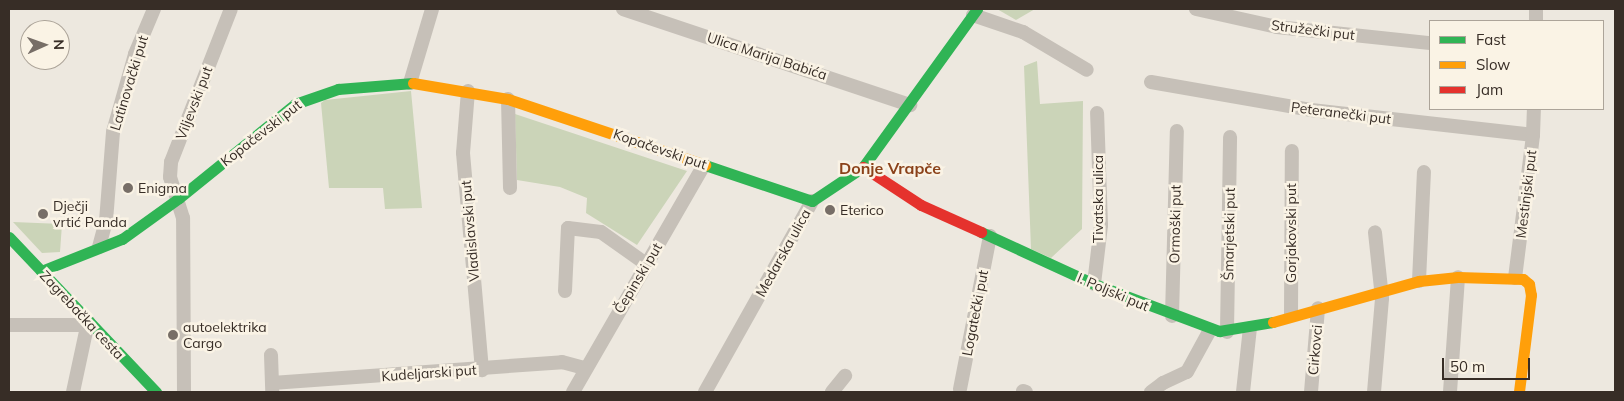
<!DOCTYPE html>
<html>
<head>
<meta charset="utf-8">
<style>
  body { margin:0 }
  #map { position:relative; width:1624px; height:401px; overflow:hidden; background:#ede8df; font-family:Mulish,sans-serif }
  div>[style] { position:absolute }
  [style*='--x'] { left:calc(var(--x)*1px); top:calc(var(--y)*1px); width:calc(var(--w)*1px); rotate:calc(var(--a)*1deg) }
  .green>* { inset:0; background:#cbd4b8 }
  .street>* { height:14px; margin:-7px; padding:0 7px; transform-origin:7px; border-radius:7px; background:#c6c0b8 }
  .fast>* { height:11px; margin:-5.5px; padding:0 5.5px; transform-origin:5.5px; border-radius:5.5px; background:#30b455 }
  .slow>* { height:11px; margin:-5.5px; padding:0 5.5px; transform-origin:5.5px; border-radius:5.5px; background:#ff9f0a }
  .jam>* { height:11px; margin:-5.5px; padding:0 5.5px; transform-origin:5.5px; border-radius:5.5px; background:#e5322d }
  .dots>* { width:14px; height:14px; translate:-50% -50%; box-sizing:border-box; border:2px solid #faf3e5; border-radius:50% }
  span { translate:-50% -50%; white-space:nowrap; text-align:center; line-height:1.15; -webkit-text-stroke:5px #faf3e5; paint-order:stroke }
  .street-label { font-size:14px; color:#372d26 }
  .poi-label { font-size:14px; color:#372d26 }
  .left { translate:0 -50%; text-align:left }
  .quarter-label { font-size:16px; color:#8b421a; font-weight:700 }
  .frame { position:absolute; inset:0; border:10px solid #372d26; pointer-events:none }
  .legend { position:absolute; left:1429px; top:20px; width:175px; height:90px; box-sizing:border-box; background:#faf3e5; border:1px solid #aca499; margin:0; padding:6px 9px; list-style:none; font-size:15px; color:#372d26 }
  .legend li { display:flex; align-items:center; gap:10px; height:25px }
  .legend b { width:25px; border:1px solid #aca499 }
  .north { position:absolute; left:20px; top:20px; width:50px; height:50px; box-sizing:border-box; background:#faf3e5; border:1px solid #aca499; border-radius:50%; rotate:88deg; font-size:14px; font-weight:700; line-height:20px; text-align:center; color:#372d26 }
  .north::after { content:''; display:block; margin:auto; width:18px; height:22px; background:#776e67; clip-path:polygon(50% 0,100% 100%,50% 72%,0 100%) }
  .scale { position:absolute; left:1442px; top:358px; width:88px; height:22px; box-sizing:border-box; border:2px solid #372d26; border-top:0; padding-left:6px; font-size:15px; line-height:18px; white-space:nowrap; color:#372d26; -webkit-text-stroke:4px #faf3e5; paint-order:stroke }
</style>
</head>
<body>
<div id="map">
  <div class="green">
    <i style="clip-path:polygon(997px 9px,1035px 9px,1016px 20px)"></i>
    <i style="clip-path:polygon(1037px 61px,1040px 104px,1083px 101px,1082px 229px,1051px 258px,1031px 249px,1024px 66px)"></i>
    <i style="clip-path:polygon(411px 91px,422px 208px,385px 209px,383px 188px,329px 188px,321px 103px,325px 100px)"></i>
    <i style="clip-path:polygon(515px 114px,687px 171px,637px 245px,586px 213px,587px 198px,560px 187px,517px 180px)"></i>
    <i style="clip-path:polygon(13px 222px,62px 224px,60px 252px,42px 253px)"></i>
  </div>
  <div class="street">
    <i style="--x:623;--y:9;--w:303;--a:18.5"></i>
    <i style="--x:1196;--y:9;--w:83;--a:12.5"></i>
    <i style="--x:1277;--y:27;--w:154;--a:6"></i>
    <i style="--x:973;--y:15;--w:53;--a:18.8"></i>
    <i style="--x:1023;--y:32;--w:74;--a:30.7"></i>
    <i style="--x:1536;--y:21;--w:12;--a:-90"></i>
    <i style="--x:1151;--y:82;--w:162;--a:9.9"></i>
    <i style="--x:1311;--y:110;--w:223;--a:6.4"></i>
    <i style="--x:410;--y:83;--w:77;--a:-73.4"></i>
    <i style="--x:468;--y:91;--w:62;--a:94.6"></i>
    <i style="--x:463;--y:153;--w:218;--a:85"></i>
    <i style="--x:508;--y:99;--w:89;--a:88.7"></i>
    <i style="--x:99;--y:247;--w:27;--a:-75"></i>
    <i style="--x:106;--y:221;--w:89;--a:-85.5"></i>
    <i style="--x:113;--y:132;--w:81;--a:-74.2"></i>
    <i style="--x:135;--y:54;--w:49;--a:-67.1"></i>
    <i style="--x:1515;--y:278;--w:144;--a:-82.8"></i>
    <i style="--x:1533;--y:135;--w:26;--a:-88"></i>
    <i style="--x:1419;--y:281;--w:109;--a:-87.4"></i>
    <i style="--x:1094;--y:284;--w:59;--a:-83.2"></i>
    <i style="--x:1101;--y:225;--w:112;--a:-92"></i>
    <i style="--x:565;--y:291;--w:63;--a:-87.3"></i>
    <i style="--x:568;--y:228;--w:33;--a:7"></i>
    <i style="--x:601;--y:232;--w:55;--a:35.4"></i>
    <i style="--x:1291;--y:315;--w:164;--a:-89.7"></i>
    <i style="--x:1172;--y:316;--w:185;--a:-88.5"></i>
    <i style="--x:9;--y:325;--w:69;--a:0"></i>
    <i style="--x:78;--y:325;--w:10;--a:-17"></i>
    <i style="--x:1227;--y:332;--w:195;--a:-89.1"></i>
    <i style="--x:271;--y:355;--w:37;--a:88"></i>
    <i style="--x:272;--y:383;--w:291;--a:-4.1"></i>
    <i style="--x:562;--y:362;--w:24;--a:15"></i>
    <i style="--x:960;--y:389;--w:156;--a:-78.9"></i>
    <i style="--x:1023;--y:391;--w:3;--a:18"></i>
    <i style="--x:73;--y:392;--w:72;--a:-77.9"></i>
    <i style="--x:184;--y:392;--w:174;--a:-90.3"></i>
    <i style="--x:183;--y:218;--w:43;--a:-107.6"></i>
    <i style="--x:170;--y:177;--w:15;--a:-86"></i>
    <i style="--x:171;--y:162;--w:164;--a:-68.6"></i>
    <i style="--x:573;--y:392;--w:262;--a:-60"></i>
    <i style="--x:705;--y:392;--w:219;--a:-60.7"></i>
    <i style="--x:832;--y:392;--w:21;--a:-51"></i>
    <i style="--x:1151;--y:392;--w:15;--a:-37"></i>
    <i style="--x:1163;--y:383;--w:26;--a:-25"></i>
    <i style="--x:1187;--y:372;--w:48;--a:-61.3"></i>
    <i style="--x:1243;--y:392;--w:64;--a:-83.8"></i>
    <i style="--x:1311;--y:392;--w:84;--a:-85.2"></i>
    <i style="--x:1374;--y:392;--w:94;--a:-85.1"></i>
    <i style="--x:1382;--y:298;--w:66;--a:-96.1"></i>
    <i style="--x:1450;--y:392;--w:115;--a:-86"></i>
  </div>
  <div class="fast">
    <i style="--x:705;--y:165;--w:113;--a:18.6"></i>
    <i style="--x:812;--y:201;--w:61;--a:-33.7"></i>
    <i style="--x:863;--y:167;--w:195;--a:-54.2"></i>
    <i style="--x:981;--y:232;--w:124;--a:24.7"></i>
    <i style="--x:1094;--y:284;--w:134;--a:20.6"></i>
    <i style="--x:1219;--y:331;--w:55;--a:-9.5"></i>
    <i style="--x:9;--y:237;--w:214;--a:46.5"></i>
    <i style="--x:41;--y:271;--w:87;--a:-21.6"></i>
    <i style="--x:122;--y:239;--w:70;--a:-35.7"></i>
    <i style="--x:179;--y:198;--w:149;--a:-39"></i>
    <i style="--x:295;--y:104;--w:46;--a:-19.2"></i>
    <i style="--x:338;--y:89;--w:75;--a:-4.6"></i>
  </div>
  <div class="slow">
    <i style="--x:413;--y:83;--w:96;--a:9.6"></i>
    <i style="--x:508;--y:99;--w:208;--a:18.5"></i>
    <i style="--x:1273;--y:322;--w:152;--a:-15.7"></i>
    <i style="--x:1419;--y:281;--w:39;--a:-6"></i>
    <i style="--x:1458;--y:277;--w:65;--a:1.8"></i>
    <i style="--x:1523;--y:279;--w:8;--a:40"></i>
    <i style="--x:1529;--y:284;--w:11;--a:80"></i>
    <i style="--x:1531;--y:295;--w:98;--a:97.1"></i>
  </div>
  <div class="jam">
    <i style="--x:863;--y:167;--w:69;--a:33.2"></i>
    <i style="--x:921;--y:205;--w:66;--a:24.2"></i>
  </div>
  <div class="dots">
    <i style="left:128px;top:188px;background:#776e67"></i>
    <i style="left:830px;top:210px;background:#776e67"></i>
    <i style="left:43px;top:214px;background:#776e67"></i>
    <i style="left:173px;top:335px;background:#776e67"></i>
  </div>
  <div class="street-label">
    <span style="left:1313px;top:30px;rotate:7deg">Stružečki put</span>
    <span style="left:767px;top:56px;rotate:18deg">Ulica Marija Babića</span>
    <span style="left:129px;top:83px;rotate:-73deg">Latinovački put</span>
    <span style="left:194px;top:103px;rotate:-69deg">Viljevski put</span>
    <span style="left:1341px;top:113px;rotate:7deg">Peteranečki put</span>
    <span style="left:261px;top:133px;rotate:-38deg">Kopačevski put</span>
    <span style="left:660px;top:149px;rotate:19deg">Kopačevski put</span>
    <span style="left:1526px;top:194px;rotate:-83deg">Mestinjski put</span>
    <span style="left:1098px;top:199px;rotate:-90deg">Tivatska ulica</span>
    <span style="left:1175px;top:224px;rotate:-89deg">Ormoški put</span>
    <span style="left:470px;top:231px;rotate:-95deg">Vladislavski put</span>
    <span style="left:1291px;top:233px;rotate:-90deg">Gorjakovski put</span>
    <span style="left:1229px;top:234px;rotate:-89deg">Šmarjetski put</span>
    <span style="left:783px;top:253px;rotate:-61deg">Medarska ulica</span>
    <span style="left:638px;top:278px;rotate:-59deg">Čepinski put</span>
    <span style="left:1113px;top:292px;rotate:23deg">I. Poljski put</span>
    <span style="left:975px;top:313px;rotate:-79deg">Logatečki put</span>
    <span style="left:82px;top:315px;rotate:47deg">Zagrebačka cesta</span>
    <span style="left:1315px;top:350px;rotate:-85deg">Cirkovci</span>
    <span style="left:429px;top:373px;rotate:-4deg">Kudeljarski put</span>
  </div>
  <div class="poi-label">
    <span class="left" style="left:138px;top:188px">Enigma</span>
    <span class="left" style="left:53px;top:214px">Dječji<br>vrtić Panda</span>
    <span class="left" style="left:840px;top:210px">Eterico</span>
    <span class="left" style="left:183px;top:335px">autoelektrika<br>Cargo</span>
  </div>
  <div class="quarter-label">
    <span style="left:890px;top:168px">Donje Vrapče</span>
  </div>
  <div class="frame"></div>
  <ul class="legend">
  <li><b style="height:6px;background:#30b455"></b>Fast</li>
  <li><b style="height:6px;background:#ff9f0a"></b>Slow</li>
  <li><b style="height:6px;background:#e5322d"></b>Jam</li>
  </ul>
  <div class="north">N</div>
  <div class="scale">50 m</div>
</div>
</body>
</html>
